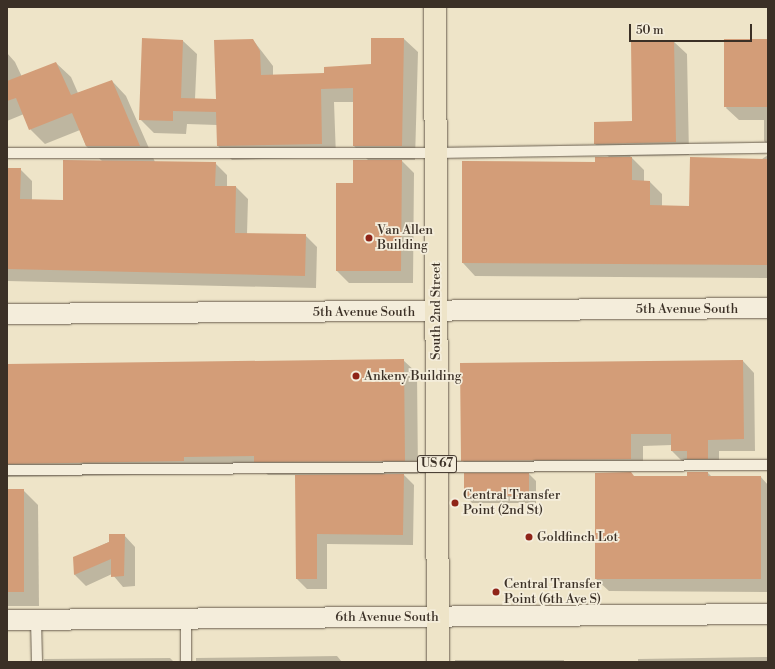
<!DOCTYPE html>
<html>
<head>
<meta charset="utf-8">
<style>
  body { margin:0 }
  #map { position:relative; width:775px; height:669px; overflow:hidden; background:#eee4c8; font-family:"Libre Bodoni",serif }
  div>[style] { position:absolute }
  [style*='--x'] { left:calc(var(--x)*1px); top:calc(var(--y)*1px); width:calc(var(--w)*1px); rotate:calc(var(--a)*1deg) }
  .shadow>* { inset:0; background:#0003; transform-origin:0 0 }
  .building>* { inset:0; background:#d39d78; transform-origin:0 0 }
  .roads { filter:drop-shadow(0 0 1px #685d4e) drop-shadow(0 0 1px #685d4e) }
  .lane>* { height:10px; margin:-5px; padding:0 5px; transform-origin:5px; border-radius:5px; background:#f4eddb }
  .street>* { height:20px; margin:-10px; padding:0 10px; transform-origin:10px; border-radius:10px; background:#f4eddb }
  .primary>* { height:22px; margin:-11px; padding:0 11px; transform-origin:11px; border-radius:11px; background:#eee4c8 }
  .dots>* { width:11px; height:11px; translate:-50% -50%; box-sizing:border-box; border:2px solid #f4eddb; border-radius:50% }
  span { translate:-50% -50%; white-space:nowrap; text-align:center; line-height:1.15; -webkit-text-stroke:3.5px #f4eddb; paint-order:stroke }
  .shield-label span { padding:1px 3px; background:#f4eddb; border:1px solid; border-radius:3px; -webkit-text-stroke-width:0 }
  .shield-label { font-size:12px; color:#3b3026; font-weight:700 }
  .poi-label { font-size:13px; color:#3b3026 }
  .left { translate:0 -50%; text-align:left }
  .street-label { font-size:13px; color:#3b3026 }
  .frame { position:absolute; inset:0; border:8px solid #3b3026; pointer-events:none }
  .scale { position:absolute; left:629px; top:24px; width:123px; height:18px; box-sizing:border-box; border:2px solid #3b3026; border-top:0; padding-left:5px; font-size:12px; line-height:14px; white-space:nowrap; color:#3b3026; -webkit-text-stroke:3px #f4eddb; paint-order:stroke }
</style>
</head>
<body>
<div id="map">
  <div class="shadow">
    <i style="clip-path:polygon(143px 39px,183px 41px,197px 54px,195px 99px,217px 100px,253px 40px,273px 66px,273px 76px,325px 74px,372px 65px,372px 39px,404px 39px,418px 52px,415px 160px,401px 160px,414px 173px,413px 283px,349px 283px,337px 271px,354px 184px,368px 160px,354px 146px,354px 102px,334px 102px,336px 157px,232px 160px,218px 146px,217px 125px,187px 124px,186px 134px,154px 133px,140px 119px)"></i>
    <i style="clip-path:polygon(768px 40px,768px 145px,764px 141px,764px 120px,739px 120px,726px 108px)"></i>
    <i style="clip-path:polygon(673px 41px,687px 54px,689px 155px,630px 156px,644px 170px,644px 182px,650px 182px,662px 194px,662px 206px,690px 207px,768px 155px,768px 278px,475px 276px,463px 263px,596px 163px,610px 158px,595px 144px,633px 122px)"></i>
    <i style="clip-path:polygon(7px 53px,15px 62px,22px 77px,56px 63px,71px 77px,78px 93px,112px 81px,126px 96px,155px 162px,215px 163px,227px 175px,227px 187px,236px 187px,248px 199px,247px 234px,305px 235px,317px 247px,316px 288px,7px 281px,7px 169px,20px 169px,32px 181px,32px 200px,64px 201px,102px 161px,86px 146px,80px 130px,45px 144px,30px 129px,24px 114px,7px 121px)"></i>
    <i style="clip-path:polygon(403px 360px,417px 373px,418px 474px,403px 474px,414px 485px,413px 545px,327px 544px,327px 589px,307px 589px,297px 579px,296px 475px,268px 475px,262px 469px,197px 470px,197px 474px,7px 477px,7px 365px)"></i>
    <i style="clip-path:polygon(743px 361px,754px 373px,755px 451px,719px 451px,719px 470px,700px 470px,692px 463px,684px 463px,672px 451px,672px 445px,643px 446px,643px 471px,474px 472px,462px 460px)"></i>
    <i style="clip-path:polygon(708px 473px,712px 477px,761px 477px,768px 485px,768px 592px,609px 591px,596px 579px,635px 477px,688px 477px)"></i>
    <i style="clip-path:polygon(529px 474px,536px 481px,536px 503px,472px 503px,465px 495px)"></i>
    <i style="clip-path:polygon(7px 490px,23px 490px,38px 505px,39px 606px,7px 606px)"></i>
    <i style="clip-path:polygon(124px 535px,135px 547px,135px 586px,123px 587px,112px 574px,86px 586px,75px 575px,74px 558px)"></i>
    <i style="clip-path:polygon(337px 656px,342px 662px,196px 662px,196px 658px)"></i>
    <i style="clip-path:polygon(768px 657px,768px 662px,638px 662px,638px 659px)"></i>
    <i style="clip-path:polygon(170px 658px,174px 662px,44px 662px,44px 659px)"></i>
    <i style="left:455px;top:660px;width:109px;height:2px"></i>
  </div>
  <div class="building">
    <i style="clip-path:polygon(142px 38px,183px 40px,181px 98px,216px 99px,214px 40px,253px 39px,260px 51px,261px 75px,324px 73px,324px 67px,371px 64px,371px 38px,404px 38px,402px 146px,353px 146px,353px 88px,321px 89px,322px 144px,217px 146px,216px 112px,173px 111px,173px 121px,139px 120px)"></i>
    <i style="left:768px;top:39px;width:68px;height:44px;rotate:90deg"></i>
    <i style="clip-path:polygon(674px 40px,676px 142px,594px 144px,594px 122px,632px 121px,631px 41px)"></i>
    <i style="clip-path:polygon(56px 62px,71px 95px,112px 80px,140px 146px,86px 146px,72px 113px,29px 130px,16px 98px,7px 101px,7px 81px)"></i>
    <i style="clip-path:polygon(595px 157px,632px 157px,632px 180px,650px 181px,650px 205px,689px 206px,690px 157px,768px 159px,768px 265px,462px 263px,462px 161px,595px 162px)"></i>
    <i style="clip-path:polygon(63px 160px,216px 162px,215px 186px,236px 186px,235px 233px,306px 234px,305px 276px,7px 269px,7px 168px,21px 168px,20px 199px,63px 200px)"></i>
    <i style="clip-path:polygon(353px 160px,402px 160px,401px 271px,336px 271px,336px 183px,353px 183px)"></i>
    <i style="clip-path:polygon(404px 359px,405px 461px,254px 462px,254px 456px,184px 457px,184px 461px,7px 464px,7px 364px)"></i>
    <i style="clip-path:polygon(743px 360px,744px 439px,708px 440px,708px 459px,687px 459px,687px 451px,671px 451px,671px 434px,631px 434px,631px 459px,461px 461px,460px 363px)"></i>
    <i style="clip-path:polygon(631px 472px,634px 476px,687px 476px,687px 472px,708px 472px,708px 476px,761px 476px,761px 579px,595px 579px,595px 473px)"></i>
    <i style="left:529px;top:473px;width:23px;height:65px;rotate:90deg"></i>
    <i style="clip-path:polygon(404px 474px,403px 535px,317px 534px,317px 579px,296px 579px,295px 475px)"></i>
    <i style="left:7px;top:489px;width:17px;height:103px"></i>
    <i style="clip-path:polygon(109px 534px,125px 534px,124px 576px,111px 577px,111px 559px,74px 575px,73px 557px,109px 542px)"></i>
  </div>
  <div class="roads">
    <div class="lane">
      <i style="--x:7;--y:153;--w:429;--a:0"></i>
      <i style="--x:436;--y:153;--w:332;--a:-0.9"></i>
      <i style="--x:7;--y:470;--w:761;--a:-0.38"></i>
      <i style="--x:186;--y:618;--w:44;--a:90"></i>
      <i style="--x:36;--y:620;--w:42;--a:88.6"></i>
    </div>
    <div class="street">
      <i style="--x:7;--y:314;--w:761;--a:-0.45"></i>
      <i style="--x:7;--y:620;--w:761;--a:-0.45"></i>
    </div>
    <div class="primary">
      <i style="--x:435;--y:7;--w:655;--a:89.74"></i>
    </div>
  </div>
  <div class="dots">
    <i style="left:369px;top:238px;background:#8f2418"></i>
    <i style="left:356px;top:376px;background:#8f2418"></i>
    <i style="left:455px;top:503px;background:#8f2418"></i>
    <i style="left:529px;top:537px;background:#8f2418"></i>
    <i style="left:496px;top:592px;background:#8f2418"></i>
  </div>
  <div class="shield-label">
    <span style="left:437px;top:464px">US 67</span>
  </div>
  <div class="poi-label">
    <span class="left" style="left:377px;top:238px">Van Allen<br>Building</span>
    <span class="left" style="left:364px;top:376px">Ankeny Building</span>
    <span class="left" style="left:463px;top:503px">Central Transfer<br>Point (2nd St)</span>
    <span class="left" style="left:537px;top:537px">Goldfinch Lot</span>
    <span class="left" style="left:504px;top:592px">Central Transfer<br>Point (6th Ave S)</span>
  </div>
  <div class="street-label">
    <span style="left:687px;top:309px">5th Avenue South</span>
    <span style="left:436px;top:311px;rotate:-90deg">South 2nd Street</span>
    <span style="left:364px;top:312px">5th Avenue South</span>
    <span style="left:387px;top:617px">6th Avenue South</span>
  </div>
  <div class="frame"></div>
  <div class="scale">50 m</div>
</div>
</body>
</html>
